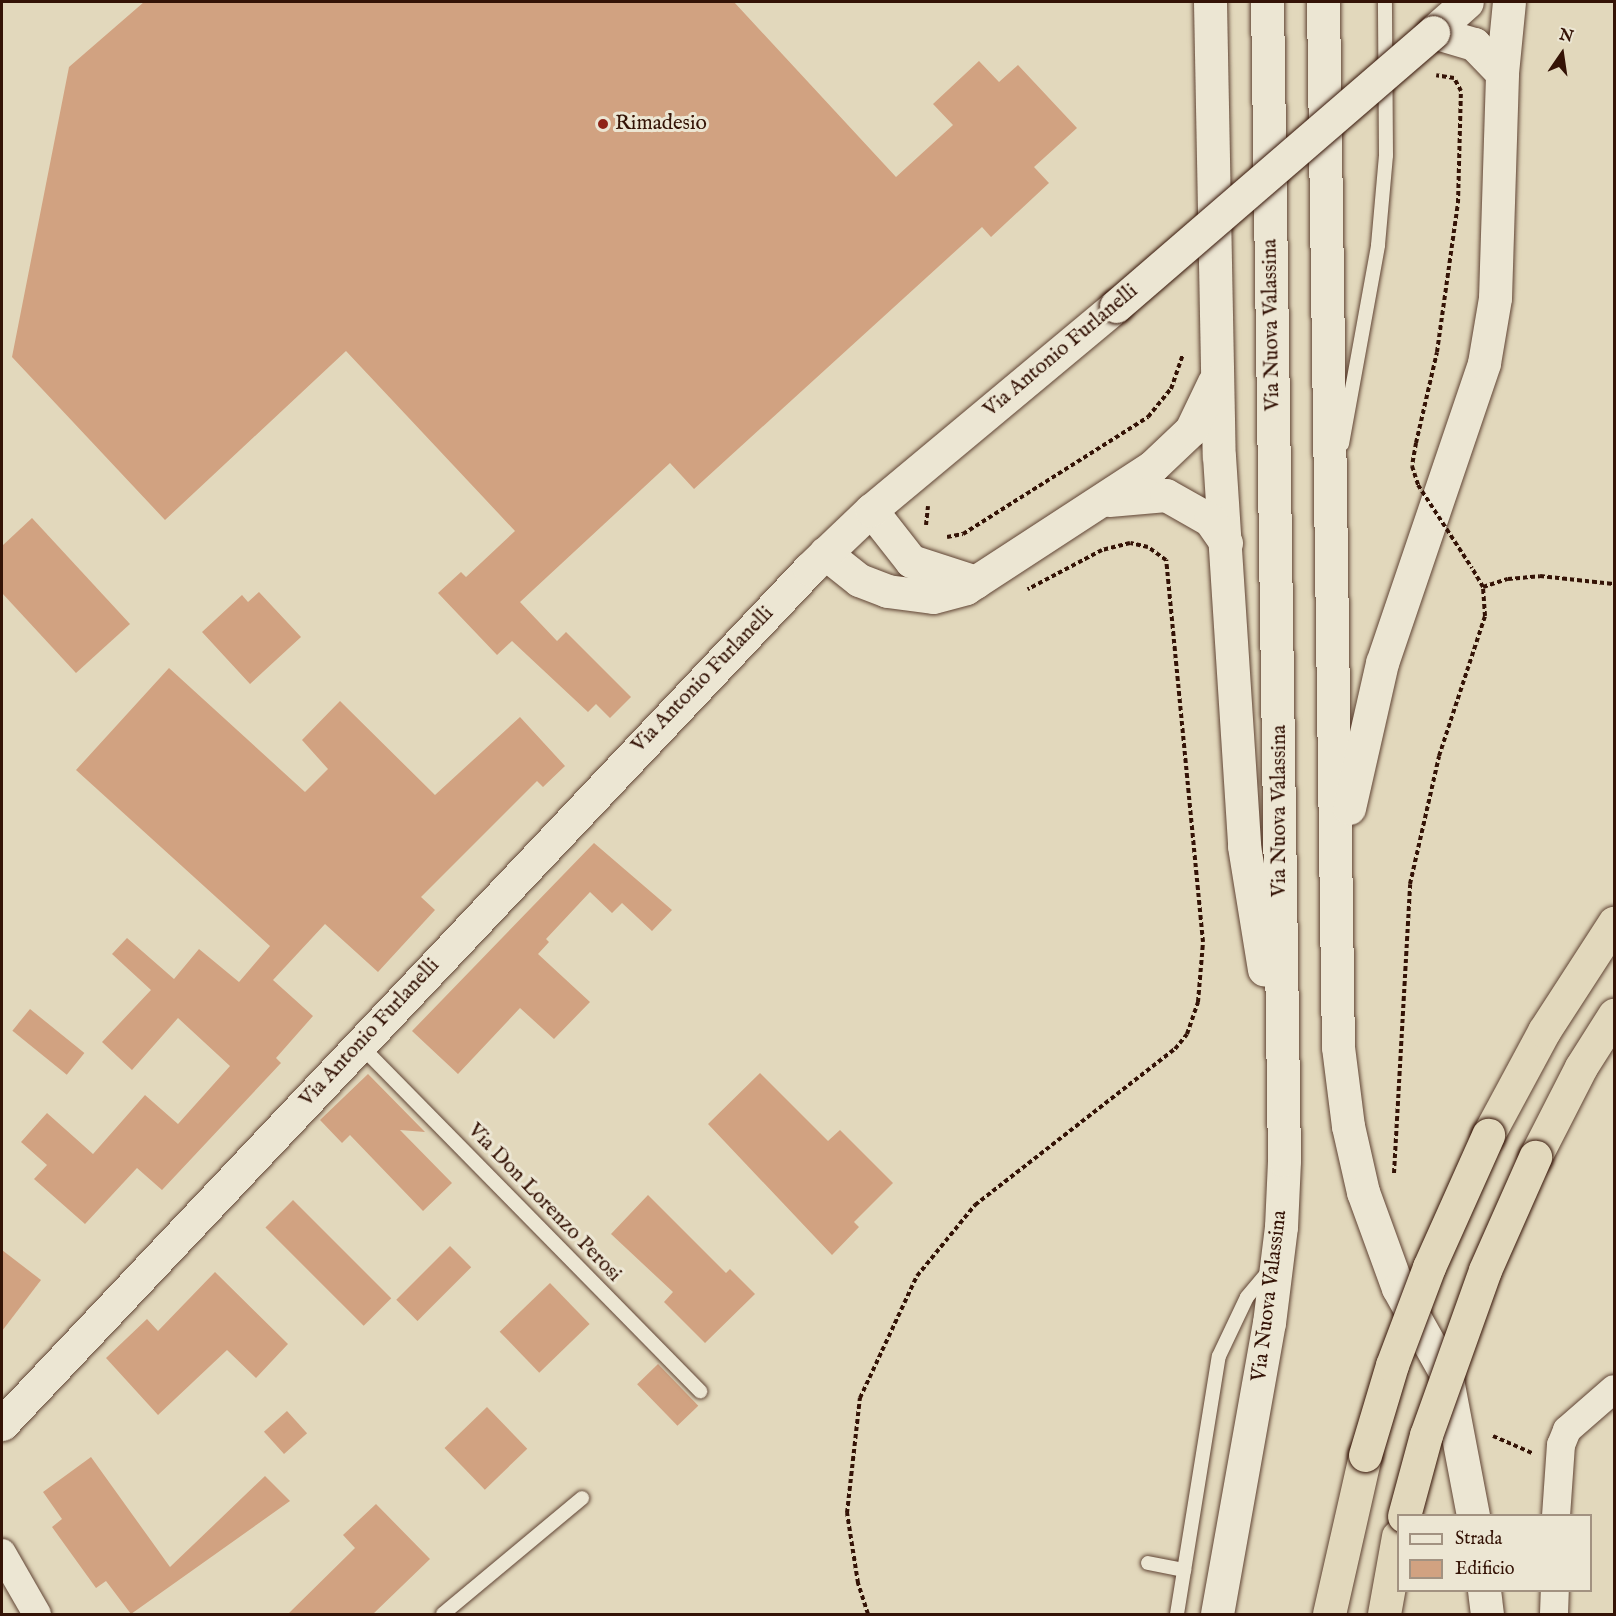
<!DOCTYPE html>
<html>
<head>
<meta charset="utf-8">
<style>
  body { margin:0 }
  #map { position:relative; width:1616px; height:1616px; overflow:hidden; background:#e2d8bc; font-family:"IM FELL English",serif }
  div>[style] { position:absolute }
  [style*='--x'] { left:calc(var(--x)*1px); top:calc(var(--y)*1px); width:calc(var(--w)*1px); rotate:calc(var(--a)*1deg) }
  .building>* { inset:0; background:#d1a281; transform-origin:0 0 }
  .path>* { height:4px; margin-top:-2px; transform-origin:0; background:repeating-linear-gradient(90deg,#341306 0 4.5px,transparent 0 7.5px) }
  .roads { filter:drop-shadow(0 0 2px #604434) drop-shadow(0 0 2px #604434) }
  .lane>* { height:14px; margin:-7px; padding:0 7px; transform-origin:7px; border-radius:7px; background:#ece6d3 }
  .street>* { height:28px; margin:-14px; padding:0 14px; transform-origin:14px; border-radius:14px; background:#ece6d3 }
  .secondary>* { height:33px; margin:-16.5px; padding:0 16.5px; transform-origin:16.5px; border-radius:16.5px; background:#ece6d3 }
  .highway>* { height:33px; margin:-16.5px; padding:0 16.5px; transform-origin:16.5px; border-radius:16.5px; background:#e2d8bc }
  .path-bridge>* { height:4px; margin-top:-2px; transform-origin:0; background:repeating-linear-gradient(90deg,#341306 0 4.5px,transparent 0 7.5px) }
  .bridges { filter:drop-shadow(0 0 2px #341306) drop-shadow(0 0 2px #341306) }
  .secondary-bridge>* { height:33px; margin:-16.5px; padding:0 16.5px; transform-origin:16.5px; border-radius:16.5px; background:#ece6d3 }
  .highway-bridge>* { height:33px; margin:-16.5px; padding:0 16.5px; transform-origin:16.5px; border-radius:16.5px; background:#e2d8bc }
  .dots>* { width:16px; height:16px; translate:-50% -50%; box-sizing:border-box; border:3px solid #ece6d3; border-radius:50% }
  span { translate:-50% -50%; white-space:nowrap; text-align:center; line-height:1.15; -webkit-text-stroke:6px #ece6d3; paint-order:stroke }
  .poi-label { font-size:21px; color:#341306 }
  .left { translate:0 -50%; text-align:left }
  .street-label { font-size:21px; color:#341306 }
  .frame { position:absolute; inset:0; border:3px solid #341306; pointer-events:none }
  .legend { position:absolute; left:1397px; top:1514px; width:195px; height:78px; box-sizing:border-box; background:#ece6d3; border:2px solid #a29281; margin:0; padding:8px 10px; list-style:none; font-size:18px; color:#341306 }
  .legend li { display:flex; align-items:center; gap:12px; height:30px }
  .legend b { width:30px; border:2px solid #a29281 }
  .north { position:absolute; left:1532px; top:24px; width:60px; height:60px; -webkit-text-stroke:4px #ece6d3; paint-order:stroke; rotate:13deg; font-size:16px; font-weight:700; line-height:24px; text-align:center; color:#341306 }
  .north::after { content:''; display:block; margin:auto; width:21px; height:27px; background:#341306; clip-path:polygon(50% 0,100% 100%,50% 72%,0 100%) }
</style>
</head>
<body>
<div id="map">
  <div class="building">
    <i style="clip-path:polygon(144px 2px,734px 2px,896px 177px,953px 125px,933px 104px,979px 61px,999px 82px,1018px 65px,1077px 128px,1034px 167px,1049px 183px,991px 237px,982px 227px,694px 489px,670px 463px,520px 602px,557px 641px,566px 632px,631px 697px,610px 718px,596px 704px,588px 712px,512px 641px,497px 655px,438px 593px,461px 572px,466px 577px,515px 531px,346px 351px,165px 520px,12px 357px,69px 67px)"></i>
    <i style="clip-path:polygon(32px 518px,130px 624px,76px 673px,2px 593px,2px 546px)"></i>
    <i style="clip-path:polygon(259px 592px,301px 637px,250px 684px,202px 632px,242px 595px,248px 602px)"></i>
    <i style="clip-path:polygon(169px 668px,305px 792px,328px 769px,302px 740px,340px 701px,435px 795px,520px 717px,565px 766px,543px 787px,537px 781px,421px 897px,435px 910px,378px 972px,325px 924px,273px 980px,313px 1016px,276px 1058px,281px 1063px,162px 1190px,137px 1168px,85px 1224px,34px 1179px,47px 1165px,21px 1142px,47px 1113px,93px 1154px,145px 1095px,178px 1124px,230px 1066px,178px 1018px,132px 1070px,102px 1042px,151px 990px,112px 954px,127px 938px,174px 979px,199px 949px,239px 982px,270px 946px,76px 770px)"></i>
    <i style="clip-path:polygon(594px 843px,672px 910px,652px 931px,622px 903px,612px 913px,590px 892px,546px 939px,549px 942px,538px 954px,590px 1002px,554px 1039px,520px 1008px,458px 1074px,412px 1031px)"></i>
    <i style="left:30px;top:1009px;width:70px;height:28px;rotate:39deg"></i>
    <i style="clip-path:polygon(760px 1073px,828px 1141px,840px 1130px,893px 1183px,854px 1222px,859px 1227px,832px 1255px,708px 1124px)"></i>
    <i style="clip-path:polygon(368px 1074px,425px 1132px,400px 1130px,452px 1183px,423px 1211px,350px 1135px,342px 1143px,320px 1120px)"></i>
    <i style="clip-path:polygon(648px 1195px,726px 1273px,730px 1269px,755px 1294px,705px 1343px,664px 1302px,673px 1292px,611px 1234px)"></i>
    <i style="left:293px;top:1200px;width:139px;height:39px;rotate:45deg"></i>
    <i style="left:450px;top:1246px;width:30px;height:76px;rotate:45deg"></i>
    <i style="clip-path:polygon(2px 1250px,41px 1280px,2px 1331px)"></i>
    <i style="clip-path:polygon(215px 1272px,288px 1344px,256px 1378px,227px 1350px,158px 1415px,106px 1358px,147px 1319px,158px 1331px)"></i>
    <i style="left:550px;top:1283px;width:57px;height:70px;rotate:46deg"></i>
    <i style="left:658px;top:1364px;width:58px;height:29px;rotate:46deg"></i>
    <i style="left:487px;top:1407px;width:58px;height:59px;rotate:46deg"></i>
    <i style="left:287px;top:1411px;width:30px;height:31px;rotate:48deg"></i>
    <i style="clip-path:polygon(91px 1457px,170px 1567px,265px 1476px,290px 1501px,131px 1614px,106px 1581px,96px 1588px,52px 1527px,62px 1519px,43px 1492px)"></i>
    <i style="clip-path:polygon(376px 1504px,430px 1559px,373px 1614px,288px 1614px,355px 1548px,343px 1535px)"></i>
  </div>
  <div class="path">
    <i style="--x:1416;--y:443;--w:93;--a:-77"></i>
    <i style="--x:1437;--y:352;--w:150;--a:-82"></i>
    <i style="--x:1458;--y:203;--w:112;--a:-88.5"></i>
    <i style="--x:1461;--y:91;--w:15;--a:-118"></i>
    <i style="--x:1454;--y:78;--w:18;--a:-171"></i>
    <i style="--x:926;--y:525;--w:19;--a:-84"></i>
    <i style="--x:947;--y:537;--w:16;--a:-11"></i>
    <i style="--x:963;--y:534;--w:219;--a:-32.3"></i>
    <i style="--x:1148;--y:417;--w:36;--a:-51"></i>
    <i style="--x:1171;--y:389;--w:36;--a:-71"></i>
    <i style="--x:1483;--y:587;--w:26;--a:-18"></i>
    <i style="--x:1508;--y:579;--w:32;--a:-5"></i>
    <i style="--x:1540;--y:576;--w:74;--a:6.2"></i>
    <i style="--x:1394;--y:1173;--w:289;--a:-86.8"></i>
    <i style="--x:1410;--y:884;--w:131;--a:-77.2"></i>
    <i style="--x:1439;--y:756;--w:147;--a:-71.8"></i>
    <i style="--x:1485;--y:616;--w:29;--a:-94"></i>
    <i style="--x:1483;--y:587;--w:22;--a:-120"></i>
    <i style="--x:1493;--y:1436;--w:43;--a:23.6"></i>
    <i style="--x:868;--y:1614;--w:33;--a:-108"></i>
    <i style="--x:858;--y:1583;--w:71;--a:-98.9"></i>
    <i style="--x:847;--y:1513;--w:116;--a:-83.6"></i>
    <i style="--x:860;--y:1398;--w:135;--a:-65"></i>
    <i style="--x:917;--y:1276;--w:92;--a:-50.8"></i>
    <i style="--x:975;--y:1205;--w:254;--a:-38"></i>
    <i style="--x:1175;--y:1049;--w:19;--a:-51"></i>
    <i style="--x:1187;--y:1034;--w:34;--a:-71"></i>
    <i style="--x:1198;--y:1002;--w:60;--a:-85.2"></i>
    <i style="--x:1203;--y:942;--w:384;--a:-95.5"></i>
    <i style="--x:1166;--y:560;--w:22;--a:-144"></i>
    <i style="--x:1148;--y:547;--w:18;--a:-167"></i>
    <i style="--x:1130;--y:543;--w:29;--a:166"></i>
    <i style="--x:1102;--y:550;--w:84;--a:152.2"></i>
  </div>
  <div class="roads">
    <div class="lane">
      <i style="--x:1342;--y:444;--w:202;--a:-79.7"></i>
      <i style="--x:1378;--y:245;--w:90;--a:-84.9"></i>
      <i style="--x:1386;--y:155;--w:153;--a:-90.4"></i>
      <i style="--x:359;--y:1044;--w:487;--a:45.5"></i>
      <i style="--x:1148;--y:1563;--w:37;--a:11"></i>
      <i style="--x:443;--y:1614;--w:181;--a:-39.8"></i>
      <i style="--x:1177;--y:1614;--w:261;--a:-80.8"></i>
      <i style="--x:1219;--y:1356;--w:65;--a:-64.6"></i>
      <i style="--x:1247;--y:1297;--w:38;--a:-50"></i>
    </div>
    <div class="street">
      <i style="--x:1556;--y:1516;--w:71;--a:-86"></i>
      <i style="--x:1561;--y:1445;--w:16;--a:-68"></i>
      <i style="--x:1567;--y:1430;--w:62;--a:-41.1"></i>
      <i style="--x:2;--y:1553;--w:70;--a:60.2"></i>
      <i style="--x:1554;--y:1614;--w:24;--a:-88"></i>
    </div>
    <div class="secondary">
      <i style="--x:1210;--y:2;--w:454;--a:88.9"></i>
      <i style="--x:1219;--y:456;--w:391;--a:86.3"></i>
      <i style="--x:1244;--y:846;--w:125;--a:80.8"></i>
      <i style="--x:1323;--y:2;--w:1045;--a:89.18"></i>
      <i style="--x:1338;--y:1047;--w:80;--a:82.8"></i>
      <i style="--x:1348;--y:1126;--w:68;--a:77.2"></i>
      <i style="--x:1363;--y:1192;--w:102;--a:70"></i>
      <i style="--x:1398;--y:1288;--w:98;--a:60.8"></i>
      <i style="--x:1446;--y:1374;--w:145;--a:79.2"></i>
      <i style="--x:1433;--y:32;--w:43;--a:16.3"></i>
      <i style="--x:1474;--y:44;--w:40;--a:46"></i>
      <i style="--x:1433;--y:32;--w:45;--a:-41.4"></i>
      <i style="--x:1109;--y:500;--w:57;--a:-5"></i>
      <i style="--x:1166;--y:495;--w:51;--a:29.6"></i>
      <i style="--x:1210;--y:520;--w:28;--a:55"></i>
      <i style="--x:871;--y:510;--w:65;--a:51.9"></i>
      <i style="--x:911;--y:561;--w:68;--a:17.9"></i>
      <i style="--x:825;--y:553;--w:43;--a:38.5"></i>
      <i style="--x:859;--y:580;--w:30;--a:21"></i>
      <i style="--x:887;--y:591;--w:46;--a:7.4"></i>
      <i style="--x:933;--y:597;--w:34;--a:-15"></i>
      <i style="--x:966;--y:588;--w:223;--a:-33.1"></i>
      <i style="--x:1153;--y:466;--w:52;--a:-43.5"></i>
      <i style="--x:1191;--y:430;--w:53;--a:-64.4"></i>
      <i style="--x:1349;--y:808;--w:149;--a:-77.2"></i>
      <i style="--x:1382;--y:663;--w:317;--a:-71.2"></i>
      <i style="--x:1484;--y:363;--w:66;--a:-80.4"></i>
      <i style="--x:1495;--y:298;--w:225;--a:-88.2"></i>
      <i style="--x:1502;--y:73;--w:71;--a:-84.4"></i>
      <i style="--x:2;--y:1424;--w:1176;--a:-46.65"></i>
      <i style="--x:809;--y:569;--w:86;--a:-43.6"></i>
      <i style="--x:871;--y:510;--w:319;--a:-39.8"></i>
      <i style="--x:1484;--y:1590;--w:24;--a:83"></i>
      <i style="--x:1217;--y:1614;--w:296;--a:-79.9"></i>
      <i style="--x:1269;--y:1323;--w:97;--a:-82.9"></i>
      <i style="--x:1281;--y:1227;--w:67;--a:-87.4"></i>
      <i style="--x:1284;--y:1160;--w:1158;--a:-90.84"></i>
    </div>
    <div class="highway">
      <i style="--x:1488;--y:1135;--w:118;--a:-61.7"></i>
      <i style="--x:1544;--y:1031;--w:129;--a:-57.1"></i>
      <i style="--x:1535;--y:1157;--w:101;--a:-62.9"></i>
      <i style="--x:1581;--y:1067;--w:62;--a:-57.6"></i>
      <i style="--x:1329;--y:1614;--w:163;--a:-77.2"></i>
      <i style="--x:1384;--y:1614;--w:79;--a:-79.8"></i>
    </div>
  </div>
  <div class="path-bridge">
    <i style="--x:1416;--y:443;--w:23;--a:100"></i>
    <i style="--x:1412;--y:466;--w:20;--a:72"></i>
    <i style="--x:1418;--y:485;--w:99;--a:57"></i>
  </div>
  <div class="bridges">
    <div class="secondary-bridge">
      <i style="--x:1116;--y:306;--w:419;--a:-40.8"></i>
    </div>
    <div class="highway-bridge">
      <i style="--x:1365;--y:1455;--w:94;--a:-73.3"></i>
      <i style="--x:1392;--y:1365;--w:105;--a:-69.3"></i>
      <i style="--x:1429;--y:1267;--w:145;--a:-65.9"></i>
      <i style="--x:1404;--y:1516;--w:84;--a:-74.8"></i>
      <i style="--x:1426;--y:1435;--w:175;--a:-70.3"></i>
      <i style="--x:1485;--y:1270;--w:124;--a:-66.1"></i>
    </div>
  </div>
  <div class="dots">
    <i style="left:603px;top:124px;background:#8f2418"></i>
  </div>
  <div class="poi-label">
    <span class="left" style="left:615px;top:124px">Rimadesio</span>
  </div>
  <div class="street-label">
    <span style="left:1272px;top:325px;rotate:-91deg">Via Nuova Valassina</span>
    <span style="left:1061px;top:351px;rotate:-40deg">Via Antonio Furlanelli</span>
    <span style="left:703px;top:680px;rotate:-46deg">Via Antonio Furlanelli</span>
    <span style="left:1280px;top:811px;rotate:-90deg">Via Nuova Valassina</span>
    <span style="left:370px;top:1033px;rotate:-47deg">Via Antonio Furlanelli</span>
    <span style="left:544px;top:1203px;rotate:46deg">Via Don Lorenzo Perosi</span>
    <span style="left:1270px;top:1296px;rotate:-83deg">Via Nuova Valassina</span>
  </div>
  <div class="frame"></div>
  <ul class="legend">
  <li><b style="height:8px;background:#ece6d3"></b>Strada</li>
  <li><b style="height:16px;background:#d1a281"></b>Edificio</li>
  </ul>
  <div class="north">N</div>
</div>
</body>
</html>
